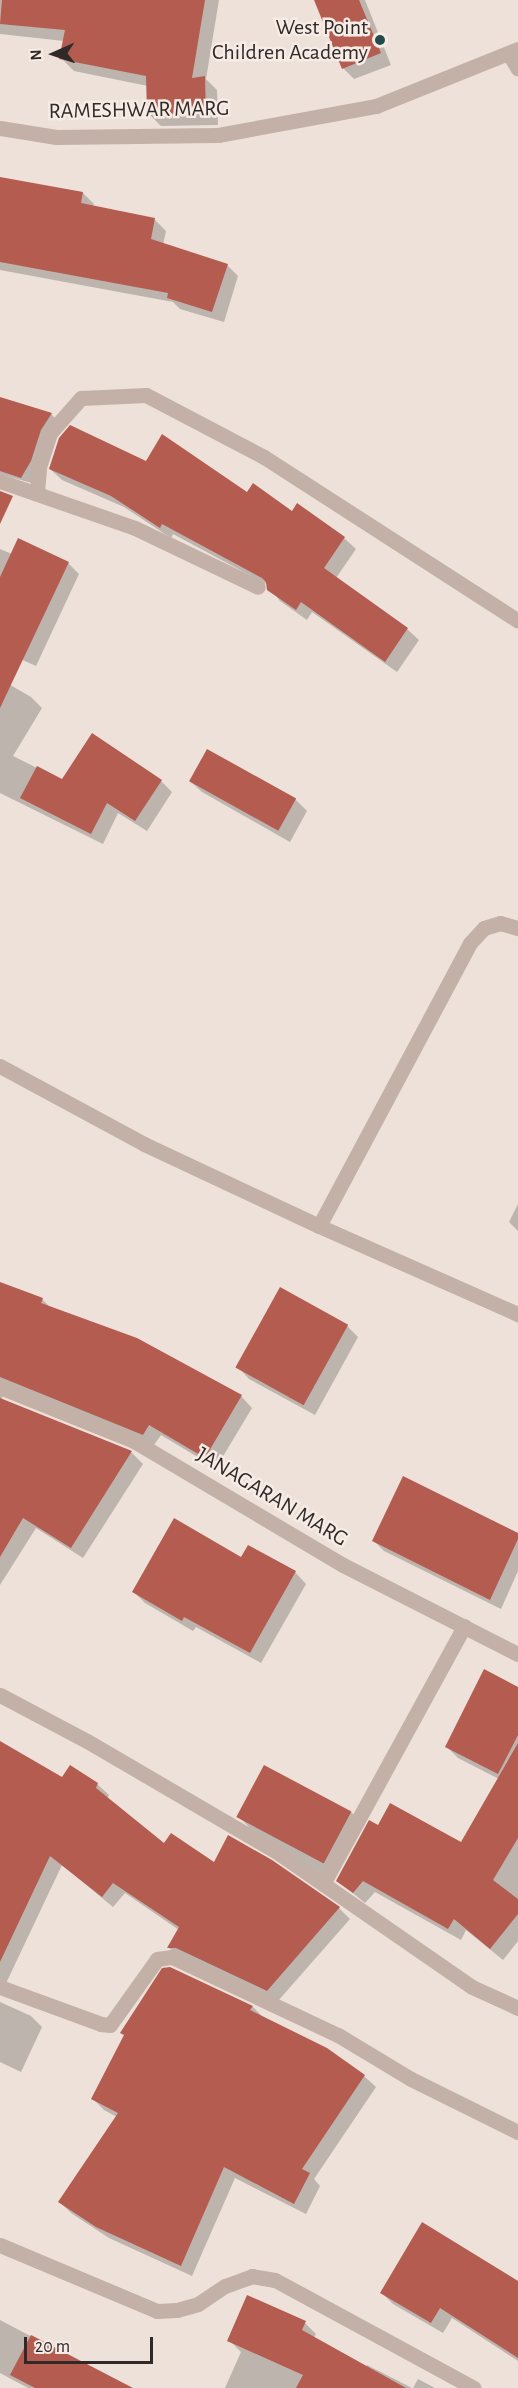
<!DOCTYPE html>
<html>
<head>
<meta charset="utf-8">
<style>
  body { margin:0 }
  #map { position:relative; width:518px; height:2388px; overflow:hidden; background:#ede1da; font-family:"Alegreya Sans",sans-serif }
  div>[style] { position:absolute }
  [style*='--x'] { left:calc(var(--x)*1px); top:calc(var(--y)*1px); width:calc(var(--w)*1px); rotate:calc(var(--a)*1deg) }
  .shadow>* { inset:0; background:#0003 }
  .building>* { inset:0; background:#b45c50; transform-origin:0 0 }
  .street>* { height:15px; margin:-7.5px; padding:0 7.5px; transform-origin:7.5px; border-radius:7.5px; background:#c3b1a7 }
  .dots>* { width:16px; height:16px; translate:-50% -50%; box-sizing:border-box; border:3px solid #f6ece5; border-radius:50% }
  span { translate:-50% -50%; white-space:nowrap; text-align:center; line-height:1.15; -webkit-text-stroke:5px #f6ece5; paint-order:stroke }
  .poi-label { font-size:22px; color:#312927 }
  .right { translate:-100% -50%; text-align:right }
  .street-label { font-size:22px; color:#312927 }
  .north { position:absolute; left:24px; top:24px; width:60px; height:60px; -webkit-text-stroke:4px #f6ece5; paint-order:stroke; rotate:267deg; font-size:16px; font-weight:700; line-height:24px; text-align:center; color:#312927 }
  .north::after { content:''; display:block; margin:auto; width:21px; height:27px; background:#312927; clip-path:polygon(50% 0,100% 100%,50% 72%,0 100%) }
  .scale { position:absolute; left:24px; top:2337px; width:129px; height:27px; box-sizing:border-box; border:3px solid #312927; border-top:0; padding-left:8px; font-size:18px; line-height:21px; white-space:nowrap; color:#312927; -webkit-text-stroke:4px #f6ece5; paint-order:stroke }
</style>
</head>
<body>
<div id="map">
  <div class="shadow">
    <i style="clip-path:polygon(0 0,219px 0,206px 79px,217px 90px,218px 125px,161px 126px,149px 114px,148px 86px,74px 71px,61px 58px,64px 41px,0 34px,0 37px)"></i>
    <i style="clip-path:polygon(315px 0,365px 0,391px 65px,354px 79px,343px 68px)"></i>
    <i style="clip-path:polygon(0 178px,83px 193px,94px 204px,93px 207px,155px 220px,166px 231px,163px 245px,227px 265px,238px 276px,224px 322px,180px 309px,173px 302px,0 270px)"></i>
    <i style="clip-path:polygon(0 399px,51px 414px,62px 425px,35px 484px,0 474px)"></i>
    <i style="clip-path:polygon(147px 463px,247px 494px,293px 513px,298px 505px,344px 538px,356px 549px,336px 578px,407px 629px,419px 640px,397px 672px,312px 612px,307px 620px,280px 601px,268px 585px,173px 534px,171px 538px,124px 507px,62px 480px,50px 469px)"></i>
    <i style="clip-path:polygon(0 549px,12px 554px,68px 563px,79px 574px,36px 666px,0 650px)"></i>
    <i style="clip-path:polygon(0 679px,31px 697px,42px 708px,13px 756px,63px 781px,92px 735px,161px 781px,172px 792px,147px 831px,118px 813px,103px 844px,0 793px)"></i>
    <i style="clip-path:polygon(207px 751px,296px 800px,307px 811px,290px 842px,202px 792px,190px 781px)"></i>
    <i style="clip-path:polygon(518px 1204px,518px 1231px,509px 1222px)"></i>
    <i style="clip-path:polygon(0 1284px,42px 1299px,52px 1309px,136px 1340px,241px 1396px,252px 1408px,216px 1468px,161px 1435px,154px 1445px,5px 1391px,1px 1400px,132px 1453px,143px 1464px,83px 1558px,36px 1528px,0 1585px)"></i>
    <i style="clip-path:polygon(347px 1326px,358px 1337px,315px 1415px,249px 1379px,238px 1367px)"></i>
    <i style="clip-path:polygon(518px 1535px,518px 1571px,501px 1609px,384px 1551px,373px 1540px)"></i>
    <i style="clip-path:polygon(242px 1559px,295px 1572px,306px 1584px,261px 1663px,196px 1627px,193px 1631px,145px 1603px,134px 1592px)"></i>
    <i style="clip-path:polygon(518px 1689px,518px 1941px,503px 1960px,466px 1930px,461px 1940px,375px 1892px,365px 1903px,338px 1881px,379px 1827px,462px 1844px,499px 1779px,458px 1758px,446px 1746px)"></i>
    <i style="clip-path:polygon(0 1742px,63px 1779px,97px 1784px,109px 1795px,107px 1799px,164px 1846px,214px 1864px,271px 1861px,339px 1908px,350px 1919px,278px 2001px,180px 1958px,169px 1948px,179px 1930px,125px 1893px,113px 1907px,62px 1865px,0 1996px)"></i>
    <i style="clip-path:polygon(351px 1812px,362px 1823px,331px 1880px,250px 1828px,239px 1817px)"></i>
    <i style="clip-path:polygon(170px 1969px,253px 2007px,264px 2018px,326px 2050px,364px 2076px,376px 2087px,314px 2179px,320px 2186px,306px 2214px,235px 2178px,192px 2276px,109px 2238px,71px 2213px,60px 2202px,117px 2117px,104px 2110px,93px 2099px)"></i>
    <i style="clip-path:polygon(0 2002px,31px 2016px,42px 2027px,21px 2072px,0 2062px)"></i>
    <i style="clip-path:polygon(518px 2283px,518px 2361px,452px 2318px,443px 2333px,393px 2304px,382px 2293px)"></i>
    <i style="clip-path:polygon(0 2320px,108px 2377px,119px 2388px,28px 2388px,0 2373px)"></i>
    <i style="clip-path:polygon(305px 2323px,316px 2334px,313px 2339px,366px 2368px,367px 2365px,412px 2388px,225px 2388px,241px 2352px,229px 2340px)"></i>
    <i style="clip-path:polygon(418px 2379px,435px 2388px,413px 2388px)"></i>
  </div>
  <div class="building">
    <i style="clip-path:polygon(2px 0,205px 0,192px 78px,205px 76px,206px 113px,147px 114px,146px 76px,59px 59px,65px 30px,0 24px)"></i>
    <i style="clip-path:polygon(314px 0,359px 0,381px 53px,342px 69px)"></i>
    <i style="clip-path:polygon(0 177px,83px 192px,81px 203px,155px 218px,151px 239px,228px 264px,212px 312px,167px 298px,168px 293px,0 262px)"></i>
    <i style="clip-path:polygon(0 397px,52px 413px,41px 430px,31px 461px,21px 478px,0 471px)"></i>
    <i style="clip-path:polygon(70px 425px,146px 461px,162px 434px,247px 492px,253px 483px,292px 511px,297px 503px,345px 537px,324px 568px,408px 628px,385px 662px,301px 602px,296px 610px,267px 590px,266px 582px,262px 578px,162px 524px,160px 528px,111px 496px,49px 469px,59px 438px)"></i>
    <i style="clip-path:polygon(0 491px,13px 496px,0 524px)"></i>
    <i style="clip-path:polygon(18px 538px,69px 562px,0 708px,0 577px)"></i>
    <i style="clip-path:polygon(92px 733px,162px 780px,135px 821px,107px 803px,91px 834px,20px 798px,37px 766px,62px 779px)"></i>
    <i style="left:207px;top:749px;width:102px;height:37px;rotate:29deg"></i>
    <i style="clip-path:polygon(0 1282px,43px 1298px,41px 1303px,137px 1338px,242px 1395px,205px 1458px,149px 1425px,143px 1435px,0 1377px)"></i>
    <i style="left:280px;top:1287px;width:78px;height:92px;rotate:29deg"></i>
    <i style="clip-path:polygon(0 1398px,132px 1451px,71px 1548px,23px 1518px,0 1557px)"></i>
    <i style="clip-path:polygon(403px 1476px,518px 1533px,518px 1539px,490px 1600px,372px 1541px)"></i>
    <i style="clip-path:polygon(174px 1518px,241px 1557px,248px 1545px,296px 1571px,250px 1653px,184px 1617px,182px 1621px,132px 1592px)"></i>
    <i style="clip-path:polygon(484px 1669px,518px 1687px,518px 1735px,498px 1774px,445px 1747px)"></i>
    <i style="clip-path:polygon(0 1741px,62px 1777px,70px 1765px,98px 1783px,96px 1788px,164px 1843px,171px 1833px,214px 1862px,228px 1835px,272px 1860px,340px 1907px,267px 1991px,176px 1948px,167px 1948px,179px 1927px,113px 1883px,102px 1897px,50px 1856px,0 1962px)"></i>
    <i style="clip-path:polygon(518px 1743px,518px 1838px,493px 1880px,518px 1899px,518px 1914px,490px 1949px,454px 1919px,448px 1929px,363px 1881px,353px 1893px,336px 1881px,369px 1820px,378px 1825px,390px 1803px,461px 1842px)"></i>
    <i style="left:264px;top:1765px;width:99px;height:59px;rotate:28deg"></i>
    <i style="clip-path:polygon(170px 1967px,253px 2006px,250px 2010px,327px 2048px,365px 2075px,302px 2169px,310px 2173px,294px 2204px,224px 2167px,181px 2266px,96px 2227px,58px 2202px,118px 2113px,91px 2099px,124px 2035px,120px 2033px,162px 1968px)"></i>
    <i style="clip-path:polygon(422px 2222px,518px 2281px,518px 2358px,440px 2308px,431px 2323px,380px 2293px)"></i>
    <i style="clip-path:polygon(247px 2295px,306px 2321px,302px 2330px,406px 2388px,296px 2388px,303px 2375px,227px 2341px)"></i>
    <i style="clip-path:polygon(31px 2335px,133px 2388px,35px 2388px,10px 2375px)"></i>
  </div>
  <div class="street">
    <i style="--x:509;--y:54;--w:17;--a:59"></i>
    <i style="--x:0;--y:128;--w:57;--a:9.1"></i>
    <i style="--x:56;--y:137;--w:162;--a:-0.7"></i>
    <i style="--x:218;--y:135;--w:161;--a:-10.4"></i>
    <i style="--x:376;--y:106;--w:153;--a:-21.9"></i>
    <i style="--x:0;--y:481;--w:143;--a:19.2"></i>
    <i style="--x:135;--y:528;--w:136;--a:25.6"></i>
    <i style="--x:37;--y:492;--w:25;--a:-85"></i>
    <i style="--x:39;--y:467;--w:36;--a:-72"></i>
    <i style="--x:50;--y:433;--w:47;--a:-48.5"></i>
    <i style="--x:81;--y:398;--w:65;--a:-2.6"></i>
    <i style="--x:146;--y:395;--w:133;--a:27.7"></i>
    <i style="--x:264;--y:457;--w:302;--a:32.8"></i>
    <i style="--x:0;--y:1066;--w:164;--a:28.4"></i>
    <i style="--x:144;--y:1144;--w:193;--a:25.1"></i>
    <i style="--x:319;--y:1226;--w:218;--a:23.9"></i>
    <i style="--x:319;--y:1226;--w:321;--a:-61.9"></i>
    <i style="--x:470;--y:943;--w:21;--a:-47"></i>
    <i style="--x:484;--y:928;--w:17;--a:-17"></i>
    <i style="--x:500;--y:923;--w:19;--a:16"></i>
    <i style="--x:0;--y:1387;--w:144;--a:21.9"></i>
    <i style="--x:134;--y:1441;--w:243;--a:30.7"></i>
    <i style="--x:343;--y:1565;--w:196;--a:27"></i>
    <i style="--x:0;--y:1695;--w:98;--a:27.9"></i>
    <i style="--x:87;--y:1741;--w:220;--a:30.3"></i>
    <i style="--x:277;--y:1852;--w:237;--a:34.7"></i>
    <i style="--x:472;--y:1987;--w:51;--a:24.5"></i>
    <i style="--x:323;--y:1884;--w:294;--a:-61.3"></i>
    <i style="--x:0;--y:1987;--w:108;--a:20.1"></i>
    <i style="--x:101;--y:2024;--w:9;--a:6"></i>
    <i style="--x:110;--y:2025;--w:81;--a:-54.5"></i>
    <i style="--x:157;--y:1959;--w:15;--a:-8"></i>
    <i style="--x:172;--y:1957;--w:183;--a:25.2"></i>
    <i style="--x:338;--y:2035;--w:85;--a:31.1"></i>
    <i style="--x:411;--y:2079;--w:119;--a:26.4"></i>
    <i style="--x:0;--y:2245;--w:170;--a:22.8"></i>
    <i style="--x:157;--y:2311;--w:20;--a:-3"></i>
    <i style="--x:177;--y:2310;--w:22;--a:-16"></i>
    <i style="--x:198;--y:2304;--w:32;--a:-34"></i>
    <i style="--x:225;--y:2286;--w:29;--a:-20"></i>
    <i style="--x:252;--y:2276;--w:23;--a:10"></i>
    <i style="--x:275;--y:2280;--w:226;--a:28.5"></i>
  </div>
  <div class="dots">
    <i style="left:380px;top:40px;background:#224c4a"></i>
  </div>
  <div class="poi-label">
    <span class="right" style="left:368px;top:40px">West Point<br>Children Academy</span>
  </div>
  <div class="street-label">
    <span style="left:139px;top:110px;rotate:-1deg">RAMESHWAR MARG</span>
    <span style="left:272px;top:1497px;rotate:31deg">JANAGARAN MARG</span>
  </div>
  <div class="north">N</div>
  <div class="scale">20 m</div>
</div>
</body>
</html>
